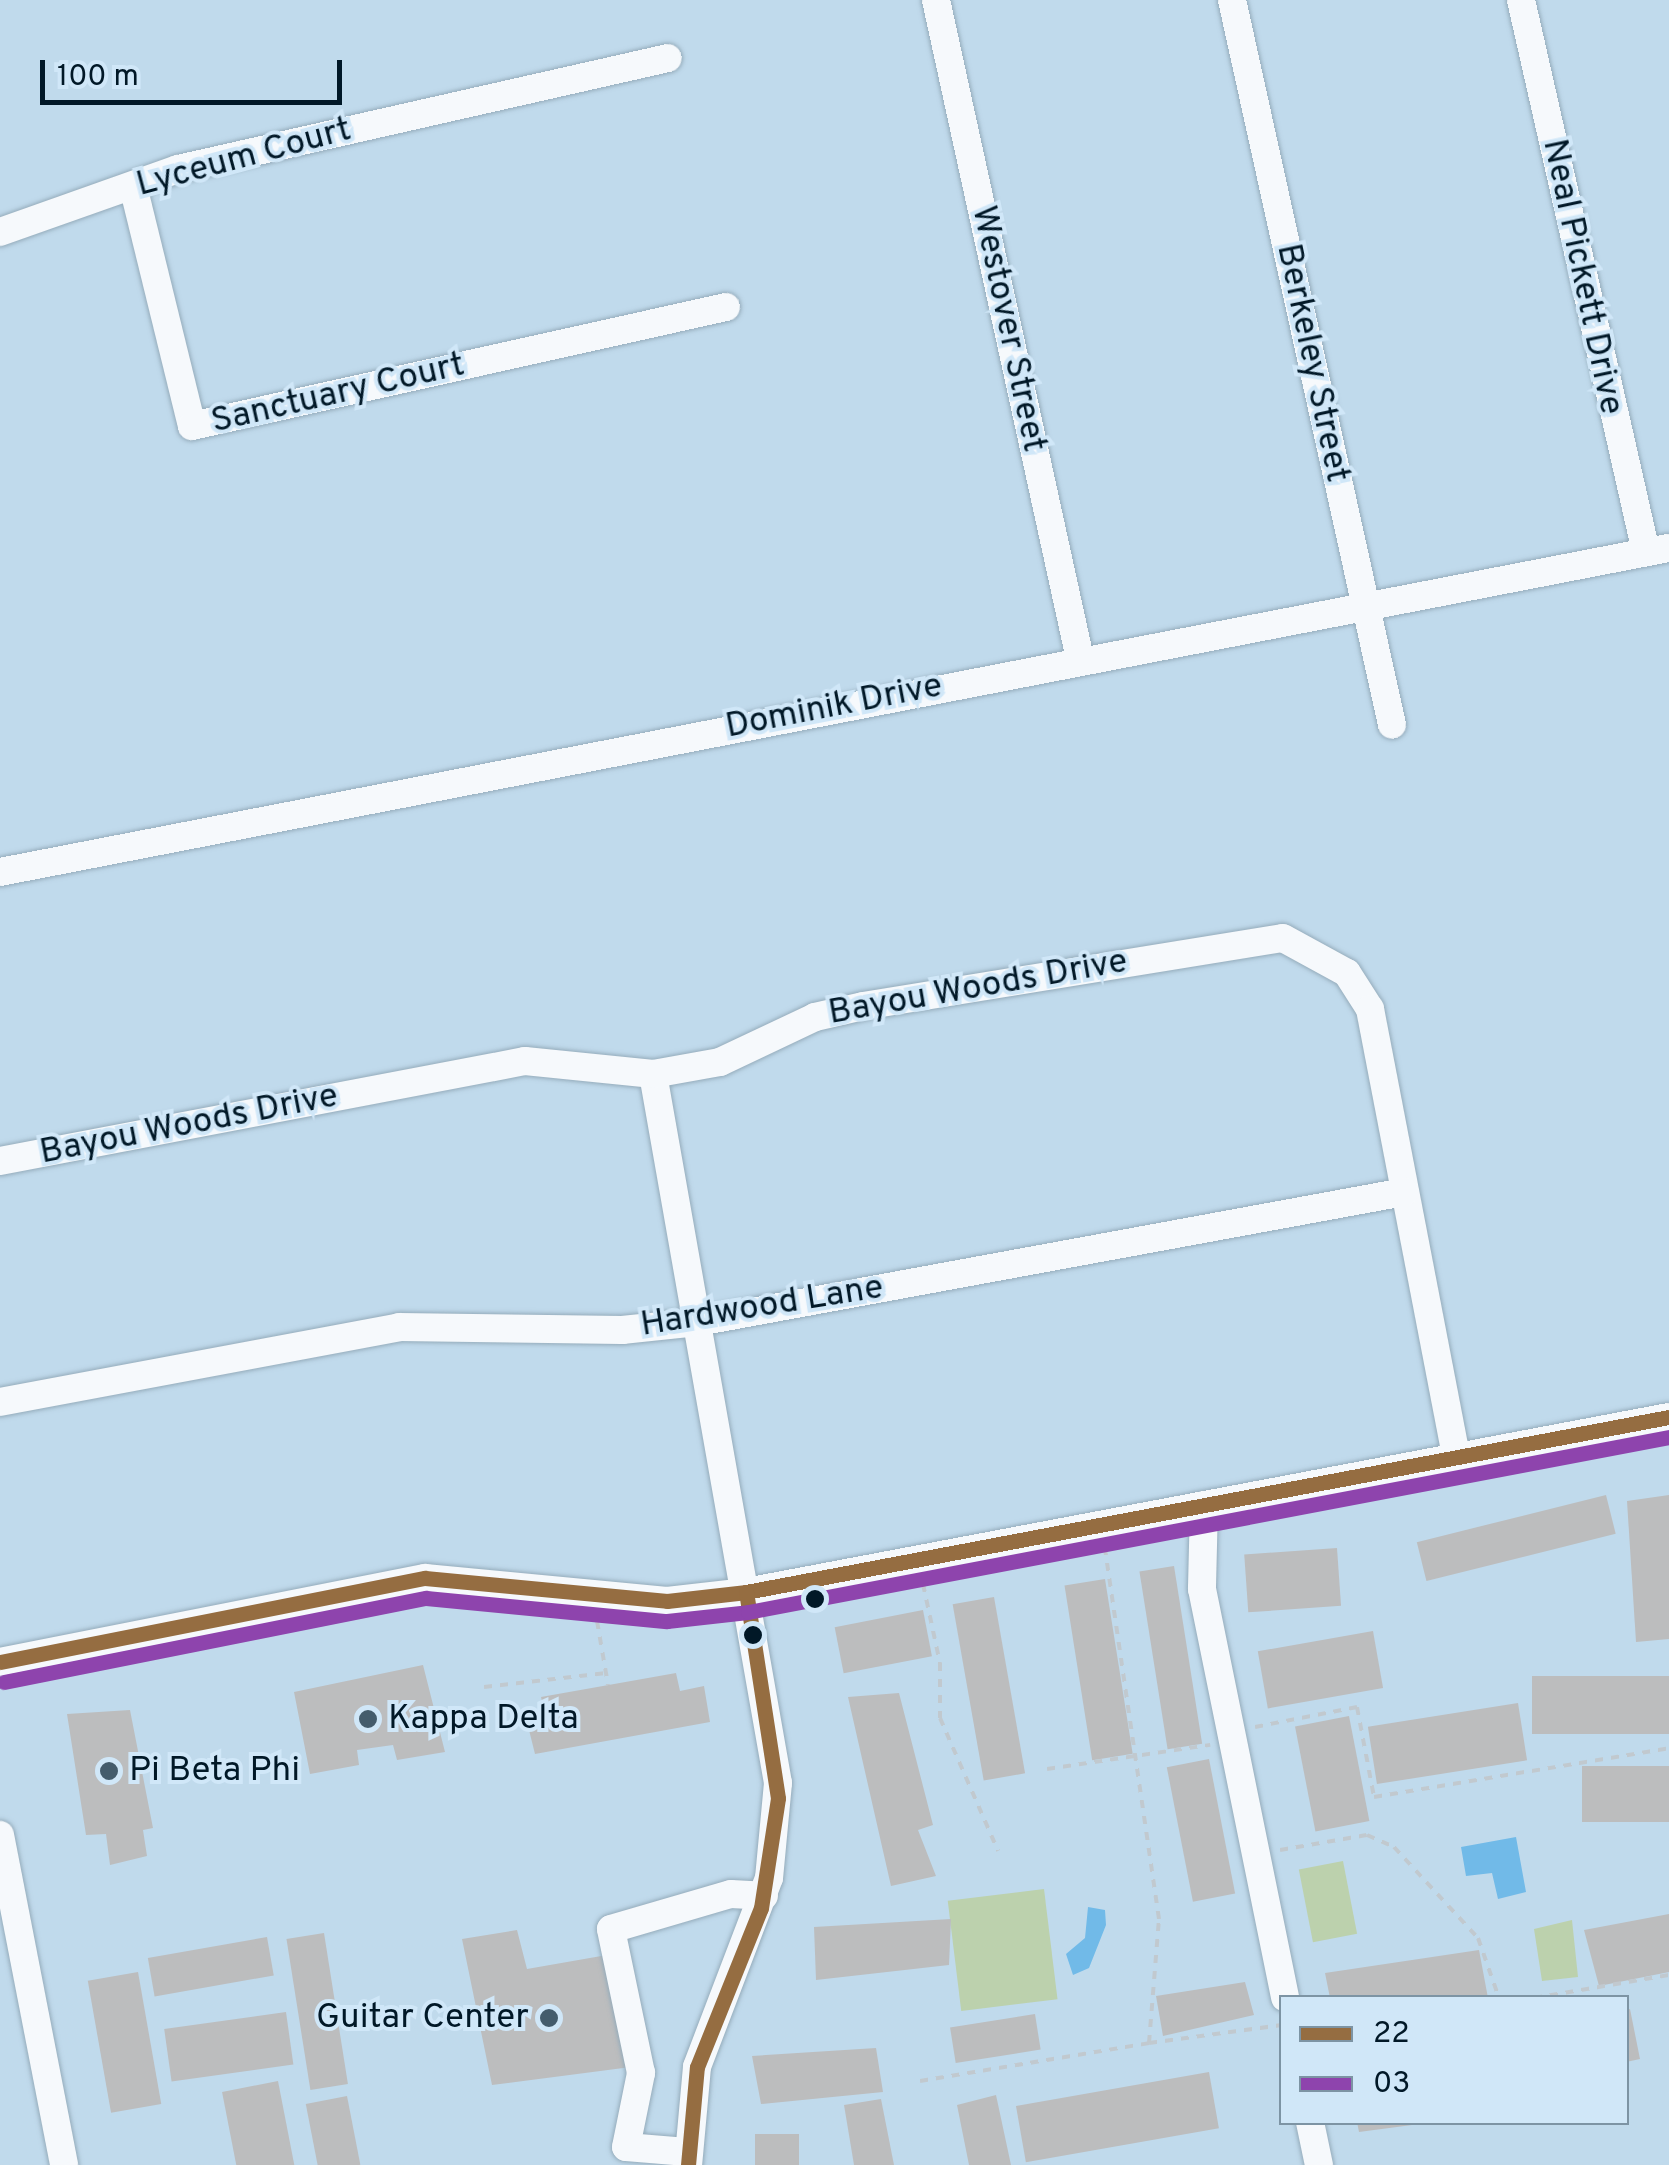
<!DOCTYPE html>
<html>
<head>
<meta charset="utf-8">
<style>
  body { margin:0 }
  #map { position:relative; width:1669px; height:2165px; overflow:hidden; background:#c0daec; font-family:Overpass,sans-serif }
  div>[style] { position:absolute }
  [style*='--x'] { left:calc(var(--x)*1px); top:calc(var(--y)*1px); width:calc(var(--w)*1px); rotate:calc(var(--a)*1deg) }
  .green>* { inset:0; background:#bcd1ad; transform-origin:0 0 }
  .water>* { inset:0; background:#71bae8 }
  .building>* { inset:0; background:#bcbdbe; transform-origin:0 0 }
  .path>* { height:4px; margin-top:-2px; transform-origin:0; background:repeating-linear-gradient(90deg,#c1c9cf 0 8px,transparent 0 16px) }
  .roads { filter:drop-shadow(0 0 2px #95acbb) drop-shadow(0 0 2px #95acbb) }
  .minor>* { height:28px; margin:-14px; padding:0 14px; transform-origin:14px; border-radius:14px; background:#f6f9fc }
  .bus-1>* { height:15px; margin:-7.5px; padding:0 7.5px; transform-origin:7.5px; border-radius:7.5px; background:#956d41 }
  .bus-2>* { height:15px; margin:-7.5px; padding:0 7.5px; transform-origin:7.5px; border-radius:7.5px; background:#8e44ad }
  .dots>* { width:28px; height:28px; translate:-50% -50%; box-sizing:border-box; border:5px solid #d0e7f8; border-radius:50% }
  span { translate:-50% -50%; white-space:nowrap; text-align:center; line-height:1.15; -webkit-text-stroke:8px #d0e7f8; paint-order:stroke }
  .street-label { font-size:35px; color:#011827 }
  .poi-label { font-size:35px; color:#011827 }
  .left { translate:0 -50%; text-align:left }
  .right { translate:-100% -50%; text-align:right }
  .legend { position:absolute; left:1279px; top:1995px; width:350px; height:130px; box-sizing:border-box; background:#d0e7f8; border:2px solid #7d94a4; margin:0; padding:12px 18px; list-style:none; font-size:30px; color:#011827 }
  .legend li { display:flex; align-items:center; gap:20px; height:50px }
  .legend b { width:50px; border:2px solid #7d94a4 }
  .scale { position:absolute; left:40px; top:60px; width:302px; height:45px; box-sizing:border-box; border:5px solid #011827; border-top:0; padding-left:12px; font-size:30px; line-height:35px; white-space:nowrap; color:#011827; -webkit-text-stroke:8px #d0e7f8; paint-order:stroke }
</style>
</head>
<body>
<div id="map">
  <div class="green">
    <i style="left:1343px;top:1861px;width:74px;height:45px;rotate:79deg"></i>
    <i style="left:1044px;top:1889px;width:111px;height:97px;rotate:83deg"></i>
    <i style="clip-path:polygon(1572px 1920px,1578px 1977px,1542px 1981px,1534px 1929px)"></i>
  </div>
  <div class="water">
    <i style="clip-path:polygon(1516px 1837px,1526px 1892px,1498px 1899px,1492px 1873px,1466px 1876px,1461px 1847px)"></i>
    <i style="clip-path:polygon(1088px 1907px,1105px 1910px,1106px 1925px,1089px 1968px,1073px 1975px,1066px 1954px,1085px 1938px)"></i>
  </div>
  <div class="building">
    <i style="left:1606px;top:1495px;width:40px;height:195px;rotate:76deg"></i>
    <i style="clip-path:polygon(1669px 1495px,1669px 1639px,1636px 1642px,1627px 1501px)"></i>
    <i style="left:1337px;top:1548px;width:58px;height:93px;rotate:86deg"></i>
    <i style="left:1174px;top:1566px;width:180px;height:35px;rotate:81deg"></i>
    <i style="left:1105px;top:1579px;width:177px;height:41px;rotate:81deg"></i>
    <i style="left:994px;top:1597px;width:179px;height:42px;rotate:80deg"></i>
    <i style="left:923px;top:1610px;width:47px;height:90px;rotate:79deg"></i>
    <i style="left:1373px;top:1631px;width:58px;height:117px;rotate:80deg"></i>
    <i style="clip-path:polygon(423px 1665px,445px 1752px,397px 1760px,393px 1745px,357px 1750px,359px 1765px,310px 1774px,294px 1692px)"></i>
    <i style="clip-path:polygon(676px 1673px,680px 1691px,704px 1686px,710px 1722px,535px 1754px,526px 1718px,545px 1714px,541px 1697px)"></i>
    <i style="left:1669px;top:1676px;width:58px;height:137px;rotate:90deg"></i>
    <i style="clip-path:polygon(899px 1693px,933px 1825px,918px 1830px,936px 1876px,891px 1886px,848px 1697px)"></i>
    <i style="left:1518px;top:1703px;width:58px;height:152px;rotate:81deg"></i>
    <i style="clip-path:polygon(130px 1710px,153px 1828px,143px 1830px,147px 1856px,110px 1865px,106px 1834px,86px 1835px,67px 1714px)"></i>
    <i style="left:1349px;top:1716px;width:107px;height:55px;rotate:79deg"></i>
    <i style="left:1209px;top:1759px;width:137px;height:43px;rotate:79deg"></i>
    <i style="left:1669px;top:1766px;width:56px;height:87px;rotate:90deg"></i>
    <i style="clip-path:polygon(1669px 1914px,1669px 1972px,1599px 1986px,1584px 1930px)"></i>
    <i style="clip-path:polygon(951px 1919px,949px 1965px,816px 1980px,814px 1927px)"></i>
    <i style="clip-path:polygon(517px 1930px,527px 1969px,607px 1955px,631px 2067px,492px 2085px,462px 1939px)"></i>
    <i style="left:324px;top:1933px;width:153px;height:38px;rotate:81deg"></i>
    <i style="left:267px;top:1937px;width:39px;height:121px;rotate:80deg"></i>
    <i style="clip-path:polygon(1479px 1950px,1488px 1998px,1330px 1998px,1325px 1973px)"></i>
    <i style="left:138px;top:1972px;width:134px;height:51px;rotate:80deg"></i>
    <i style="clip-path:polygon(1245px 1982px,1254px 2015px,1163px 2036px,1156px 1996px)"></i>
    <i style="clip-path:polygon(1630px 2009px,1640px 2059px,1626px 2062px,1626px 2010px)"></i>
    <i style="left:286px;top:2012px;width:53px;height:123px;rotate:82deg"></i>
    <i style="left:1035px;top:2014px;width:36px;height:86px;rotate:81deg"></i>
    <i style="clip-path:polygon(876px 2048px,883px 2092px,761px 2104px,752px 2056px)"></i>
    <i style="left:1209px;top:2072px;width:57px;height:196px;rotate:80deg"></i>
    <i style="left:278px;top:2081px;width:86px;height:57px;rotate:79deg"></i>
    <i style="clip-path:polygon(996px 2095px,1011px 2165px,969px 2165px,957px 2105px)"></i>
    <i style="left:347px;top:2096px;width:70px;height:42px;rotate:79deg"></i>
    <i style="clip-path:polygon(881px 2099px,894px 2165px,854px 2165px,844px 2105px)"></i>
    <i style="clip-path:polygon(1357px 2122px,1412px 2122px,1412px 2125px,1359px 2132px)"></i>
    <i style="left:755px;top:2134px;width:44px;height:31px"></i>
  </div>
  <div class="path">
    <i style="--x:923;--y:1584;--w:81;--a:77.9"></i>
    <i style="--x:940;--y:1663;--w:55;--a:90"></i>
    <i style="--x:940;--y:1718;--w:145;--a:66.4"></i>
    <i style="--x:597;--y:1621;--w:65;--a:80.2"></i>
    <i style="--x:484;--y:1687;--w:123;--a:-6.5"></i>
    <i style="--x:1255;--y:1727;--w:104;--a:-11.1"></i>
    <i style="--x:1357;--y:1707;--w:92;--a:79.3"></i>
    <i style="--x:1374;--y:1797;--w:299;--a:-9.4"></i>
    <i style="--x:1047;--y:1769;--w:165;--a:-8.4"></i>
    <i style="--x:1280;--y:1850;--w:88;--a:-9.8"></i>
    <i style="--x:1367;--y:1835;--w:30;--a:24"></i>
    <i style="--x:1394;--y:1847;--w:124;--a:47.3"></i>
    <i style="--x:1478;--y:1938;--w:64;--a:70.7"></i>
    <i style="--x:1534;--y:1998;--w:137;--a:-9.7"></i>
    <i style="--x:1149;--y:2043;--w:134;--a:-7.7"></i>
    <i style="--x:920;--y:2081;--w:232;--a:-9.4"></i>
    <i style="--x:1149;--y:2043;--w:124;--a:-85.4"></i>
    <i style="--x:1159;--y:1919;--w:374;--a:-98.3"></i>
  </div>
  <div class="roads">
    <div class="minor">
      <i style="--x:936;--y:0;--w:675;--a:77.67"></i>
      <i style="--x:1232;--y:0;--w:742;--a:77.55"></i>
      <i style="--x:1521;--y:0;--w:566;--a:77.24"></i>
      <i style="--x:133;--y:186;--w:247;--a:76.2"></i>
      <i style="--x:192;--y:426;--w:547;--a:-12.56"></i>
      <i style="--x:0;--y:232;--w:189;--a:-19.5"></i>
      <i style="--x:178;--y:169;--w:502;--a:-12.76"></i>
      <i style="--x:0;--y:872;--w:1700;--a:-10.99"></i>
      <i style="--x:653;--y:1074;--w:720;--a:80"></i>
      <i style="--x:778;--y:1783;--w:95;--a:95.4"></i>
      <i style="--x:769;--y:1878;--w:202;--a:110.9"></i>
      <i style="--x:697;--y:2067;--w:98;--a:95.2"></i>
      <i style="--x:0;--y:1161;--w:534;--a:-10.78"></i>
      <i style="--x:525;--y:1061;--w:129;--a:5.8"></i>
      <i style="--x:653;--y:1074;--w:68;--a:-10.2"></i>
      <i style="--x:720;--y:1062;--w:105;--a:-25.3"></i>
      <i style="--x:815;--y:1017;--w:49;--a:-12.9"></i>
      <i style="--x:863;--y:1006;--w:425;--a:-9.2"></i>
      <i style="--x:1283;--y:938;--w:73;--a:28.7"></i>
      <i style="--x:1347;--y:973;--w:43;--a:57.4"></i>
      <i style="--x:1370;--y:1009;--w:455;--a:79.1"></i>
      <i style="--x:0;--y:1402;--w:406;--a:-10.6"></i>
      <i style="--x:399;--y:1327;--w:223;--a:0.8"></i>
      <i style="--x:622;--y:1330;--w:76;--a:-6"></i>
      <i style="--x:698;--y:1322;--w:718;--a:-10.43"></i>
      <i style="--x:1204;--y:1505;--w:84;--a:91.4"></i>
      <i style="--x:1202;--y:1589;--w:417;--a:78.5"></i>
      <i style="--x:0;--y:1662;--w:433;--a:-11.2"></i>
      <i style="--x:425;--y:1578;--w:243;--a:5.4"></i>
      <i style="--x:667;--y:1601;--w:80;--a:-6.5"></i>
      <i style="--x:746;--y:1592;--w:939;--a:-10.74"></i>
      <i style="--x:0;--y:1835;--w:336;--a:79"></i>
      <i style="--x:1310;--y:2122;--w:44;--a:78.2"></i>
      <i style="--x:687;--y:2152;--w:61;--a:-175.3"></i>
      <i style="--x:626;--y:2147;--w:76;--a:-78.5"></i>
      <i style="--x:641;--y:2073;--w:147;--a:-101.8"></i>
      <i style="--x:611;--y:1929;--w:125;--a:-16.3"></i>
      <i style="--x:731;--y:1894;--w:33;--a:3"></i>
    </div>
  </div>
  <div class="bus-1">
    <i style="--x:0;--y:1662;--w:433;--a:-11.2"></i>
    <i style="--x:425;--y:1578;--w:243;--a:5.4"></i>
    <i style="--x:667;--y:1601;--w:80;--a:-6.5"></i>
    <i style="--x:746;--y:1592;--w:939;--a:-10.74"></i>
    <i style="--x:688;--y:2165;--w:98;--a:-84.8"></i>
    <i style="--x:697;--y:2067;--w:171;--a:-68.1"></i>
    <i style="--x:761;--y:1908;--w:111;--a:-81.2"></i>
    <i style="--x:778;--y:1798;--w:208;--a:-98.8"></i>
  </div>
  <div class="bus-2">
    <i style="--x:4;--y:1682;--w:430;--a:-11.3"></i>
    <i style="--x:426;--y:1598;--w:242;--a:5.5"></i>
    <i style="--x:667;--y:1621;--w:81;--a:-6.3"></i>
    <i style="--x:748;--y:1612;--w:937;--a:-10.76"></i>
  </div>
  <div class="dots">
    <i style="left:815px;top:1599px;background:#011827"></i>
    <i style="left:753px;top:1635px;background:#011827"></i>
    <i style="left:368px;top:1719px;background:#445c6c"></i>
    <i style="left:109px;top:1771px;background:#445c6c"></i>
    <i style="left:549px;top:2018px;background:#445c6c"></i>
  </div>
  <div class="street-label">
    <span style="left:244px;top:158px;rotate:-15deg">Lyceum Court</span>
    <span style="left:1582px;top:277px;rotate:78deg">Neal Pickett Drive</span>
    <span style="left:1008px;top:329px;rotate:78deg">Westover Street</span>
    <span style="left:1312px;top:363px;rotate:78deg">Berkeley Street</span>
    <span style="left:338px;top:394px;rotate:-13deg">Sanctuary Court</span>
    <span style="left:834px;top:707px;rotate:-11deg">Dominik Drive</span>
    <span style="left:978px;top:988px;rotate:-10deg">Bayou Woods Drive</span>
    <span style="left:189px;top:1125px;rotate:-11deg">Bayou Woods Drive</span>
    <span style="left:762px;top:1307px;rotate:-9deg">Hardwood Lane</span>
  </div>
  <div class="poi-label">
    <span class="left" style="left:388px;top:1719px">Kappa Delta</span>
    <span class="left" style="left:129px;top:1771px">Pi Beta Phi</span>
    <span class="right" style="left:529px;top:2018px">Guitar Center</span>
  </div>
  <ul class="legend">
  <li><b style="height:12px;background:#956d41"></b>22</li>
  <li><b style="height:12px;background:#8e44ad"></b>03</li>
  </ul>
  <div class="scale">100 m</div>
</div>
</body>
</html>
